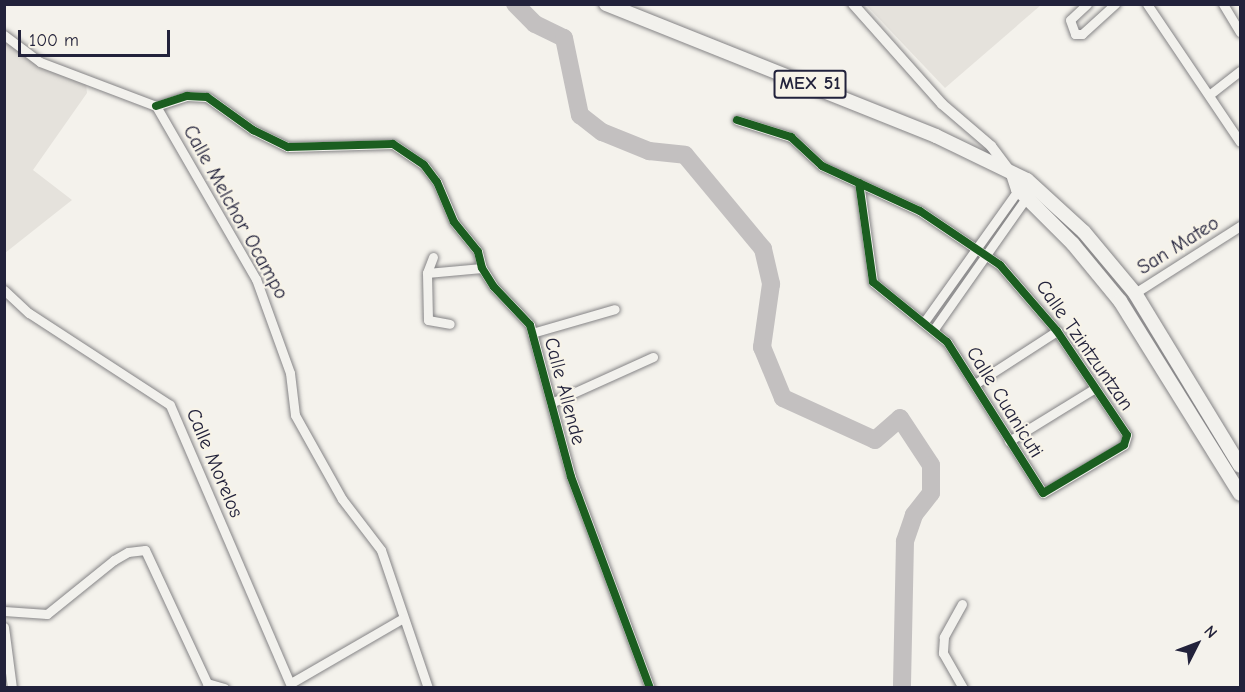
<!DOCTYPE html>
<html>
<head>
<meta charset="utf-8">
<style>
  body { margin:0 }
  #map { position:relative; width:1245px; height:692px; overflow:hidden; background:#f4f2ec; font-family:"Comic Neue",sans-serif }
  div>[style] { position:absolute }
  [style*='--x'] { left:calc(var(--x)*1px); top:calc(var(--y)*1px); width:calc(var(--w)*1px); rotate:calc(var(--a)*1deg) }
  .built>* { inset:0; background:#e5e2dc }
  .river>* { height:18px; margin:-9px; padding:0 9px; transform-origin:9px; border-radius:9px; background:#c3c0c0 }
  .roads { filter:drop-shadow(0 0 2px #858486) drop-shadow(0 0 2px #858486) }
  .minor>* { height:9px; margin:-4.5px; padding:0 4.5px; transform-origin:4.5px; border-radius:4.5px; background:#f2f1ed }
  .tertiary>* { height:10px; margin:-5px; padding:0 5px; transform-origin:5px; border-radius:5px; background:#f2f1ed }
  .primary>* { height:14px; margin:-7px; padding:0 7px; transform-origin:7px; border-radius:7px; background:#f2f1ed }
  .cycleway>* { height:8px; margin:-4px; padding:0 4px; transform-origin:4px; border-radius:4px; background:#1b5e20 }
  span { translate:-50% -50%; white-space:nowrap; text-align:center; line-height:1.15; -webkit-text-stroke:4.5px #f7f3e8; paint-order:stroke }
  .shield-label span { padding:2px 4px; background:#f7f3e8; border:2px solid; border-radius:4px; -webkit-text-stroke-width:0 }
  .shield-label { font-size:18px; color:#22223b; font-weight:700 }
  .street-label { font-size:20px; color:#22223b }
  .frame { position:absolute; inset:0; border:6px solid #22223b; pointer-events:none }
  .north { position:absolute; left:1167px; top:614px; width:60px; height:60px; -webkit-text-stroke:4px #f7f3e8; paint-order:stroke; rotate:48deg; font-size:16px; font-weight:700; line-height:24px; text-align:center; color:#22223b }
  .north::after { content:''; display:block; margin:auto; width:21px; height:27px; background:#22223b; clip-path:polygon(50% 0,100% 100%,50% 72%,0 100%) }
  .scale { position:absolute; left:18px; top:30px; width:152px; height:27px; box-sizing:border-box; border:3px solid #22223b; border-top:0; padding-left:8px; font-size:18px; line-height:21px; white-space:nowrap; color:#22223b; -webkit-text-stroke:4px #f7f3e8; paint-order:stroke }
</style>
</head>
<body>
<div id="map">
  <div class="built">
    <i style="clip-path:polygon(866px 5px,1041px 5px,945px 88px)"></i>
    <i style="clip-path:polygon(5px 41px,40px 67px,86px 84px,87px 93px,33px 170px,72px 200px,5px 253px)"></i>
  </div>
  <div class="river">
    <i style="--x:515;--y:4;--w:28;--a:45"></i>
    <i style="--x:535;--y:24;--w:32;--a:26"></i>
    <i style="--x:564;--y:38;--w:79;--a:78.3"></i>
    <i style="--x:580;--y:115;--w:28;--a:38"></i>
    <i style="--x:602;--y:132;--w:51;--a:22"></i>
    <i style="--x:649;--y:151;--w:36;--a:6"></i>
    <i style="--x:685;--y:155;--w:122;--a:50.3"></i>
    <i style="--x:763;--y:249;--w:36;--a:77"></i>
    <i style="--x:771;--y:284;--w:64;--a:98.1"></i>
    <i style="--x:762;--y:347;--w:55;--a:67.6"></i>
    <i style="--x:783;--y:398;--w:101;--a:24.5"></i>
    <i style="--x:875;--y:440;--w:33;--a:-41"></i>
    <i style="--x:900;--y:418;--w:56;--a:56.6"></i>
    <i style="--x:931;--y:465;--w:28;--a:90"></i>
    <i style="--x:931;--y:493;--w:28;--a:128"></i>
    <i style="--x:914;--y:515;--w:28;--a:109"></i>
    <i style="--x:905;--y:541;--w:147;--a:91.2"></i>
  </div>
  <div class="roads">
    <div class="minor">
      <i style="--x:1087;--y:4;--w:23;--a:137"></i>
      <i style="--x:1070;--y:20;--w:15;--a:70"></i>
      <i style="--x:1075;--y:34;--w:7;--a:0"></i>
      <i style="--x:1082;--y:34;--w:45;--a:-42.3"></i>
      <i style="--x:1147;--y:4;--w:166;--a:56"></i>
      <i style="--x:1223;--y:4;--w:33;--a:59"></i>
      <i style="--x:4;--y:35;--w:45;--a:36.9"></i>
      <i style="--x:40;--y:62;--w:124;--a:20.8"></i>
      <i style="--x:156;--y:106;--w:200;--a:60"></i>
      <i style="--x:256;--y:279;--w:100;--a:70.1"></i>
      <i style="--x:290;--y:373;--w:42;--a:83.2"></i>
      <i style="--x:295;--y:415;--w:96;--a:60.8"></i>
      <i style="--x:342;--y:499;--w:64;--a:52.6"></i>
      <i style="--x:381;--y:550;--w:146;--a:71.2"></i>
      <i style="--x:1209;--y:95;--w:39;--a:-38"></i>
      <i style="--x:156;--y:106;--w:33;--a:-18"></i>
      <i style="--x:187;--y:96;--w:20;--a:3"></i>
      <i style="--x:207;--y:97;--w:57;--a:35.7"></i>
      <i style="--x:253;--y:130;--w:39;--a:26"></i>
      <i style="--x:288;--y:147;--w:105;--a:-1.6"></i>
      <i style="--x:393;--y:144;--w:37;--a:34"></i>
      <i style="--x:424;--y:165;--w:21;--a:53"></i>
      <i style="--x:437;--y:182;--w:43;--a:67"></i>
      <i style="--x:454;--y:222;--w:38;--a:51"></i>
      <i style="--x:478;--y:252;--w:16;--a:76"></i>
      <i style="--x:482;--y:268;--w:22;--a:58"></i>
      <i style="--x:494;--y:287;--w:52;--a:46.5"></i>
      <i style="--x:530;--y:325;--w:157;--a:74.9"></i>
      <i style="--x:571;--y:477;--w:225;--a:69.5"></i>
      <i style="--x:737;--y:120;--w:57;--a:17.5"></i>
      <i style="--x:791;--y:137;--w:42;--a:43.1"></i>
      <i style="--x:822;--y:166;--w:108;--a:24.7"></i>
      <i style="--x:920;--y:211;--w:97;--a:34"></i>
      <i style="--x:1000;--y:265;--w:87;--a:49.2"></i>
      <i style="--x:1057;--y:331;--w:125;--a:56.1"></i>
      <i style="--x:1127;--y:435;--w:10;--a:107"></i>
      <i style="--x:1124;--y:445;--w:94;--a:149.3"></i>
      <i style="--x:1043;--y:493;--w:179;--a:-122.4"></i>
      <i style="--x:947;--y:342;--w:95;--a:-141"></i>
      <i style="--x:873;--y:282;--w:100;--a:-98"></i>
      <i style="--x:433;--y:257;--w:17;--a:111"></i>
      <i style="--x:427;--y:273;--w:47;--a:88.8"></i>
      <i style="--x:428;--y:320;--w:22;--a:10"></i>
      <i style="--x:427;--y:273;--w:55;--a:-5.2"></i>
      <i style="--x:4;--y:290;--w:34;--a:43"></i>
      <i style="--x:29;--y:313;--w:168;--a:33.1"></i>
      <i style="--x:170;--y:405;--w:308;--a:66.7"></i>
      <i style="--x:1135;--y:293;--w:125;--a:-32.5"></i>
      <i style="--x:924;--y:322;--w:167;--a:-54.5"></i>
      <i style="--x:934;--y:329;--w:165;--a:-54.9"></i>
      <i style="--x:532;--y:333;--w:86;--a:-16.1"></i>
      <i style="--x:975;--y:384;--w:98;--a:-32.9"></i>
      <i style="--x:551;--y:403;--w:112;--a:-24.3"></i>
      <i style="--x:1009;--y:441;--w:101;--a:-31.6"></i>
      <i style="--x:962;--y:604;--w:38;--a:119"></i>
      <i style="--x:944;--y:637;--w:16;--a:94"></i>
      <i style="--x:943;--y:653;--w:40;--a:60.3"></i>
      <i style="--x:4;--y:611;--w:43;--a:4"></i>
      <i style="--x:47;--y:614;--w:86;--a:-38.9"></i>
      <i style="--x:114;--y:560;--w:16;--a:-30"></i>
      <i style="--x:128;--y:552;--w:17;--a:-7"></i>
      <i style="--x:145;--y:550;--w:147;--a:65"></i>
      <i style="--x:207;--y:683;--w:18;--a:16"></i>
      <i style="--x:4;--y:627;--w:62;--a:82.5"></i>
      <i style="--x:291;--y:683;--w:129;--a:-30.1"></i>
    </div>
    <div class="tertiary">
      <i style="--x:853;--y:4;--w:134;--a:48.3"></i>
      <i style="--x:942;--y:104;--w:65;--a:40.6"></i>
      <i style="--x:991;--y:146;--w:30;--a:53"></i>
    </div>
    <div class="primary">
      <i style="--x:606;--y:4;--w:355;--a:21.8"></i>
      <i style="--x:936;--y:136;--w:101;--a:25.8"></i>
      <i style="--x:1027;--y:180;--w:77;--a:42.4"></i>
      <i style="--x:1084;--y:232;--w:80;--a:50.1"></i>
      <i style="--x:1135;--y:293;--w:202;--a:58.7"></i>
      <i style="--x:1013;--y:174;--w:16;--a:72"></i>
      <i style="--x:1018;--y:189;--w:78;--a:45"></i>
      <i style="--x:1073;--y:244;--w:74;--a:50.5"></i>
      <i style="--x:1120;--y:301;--w:227;--a:58.1"></i>
    </div>
  </div>
  <div class="cycleway">
    <i style="--x:156;--y:106;--w:33;--a:-18"></i>
    <i style="--x:187;--y:96;--w:20;--a:3"></i>
    <i style="--x:207;--y:97;--w:57;--a:35.7"></i>
    <i style="--x:253;--y:130;--w:39;--a:26"></i>
    <i style="--x:288;--y:147;--w:105;--a:-1.6"></i>
    <i style="--x:393;--y:144;--w:37;--a:34"></i>
    <i style="--x:424;--y:165;--w:21;--a:53"></i>
    <i style="--x:437;--y:182;--w:43;--a:67"></i>
    <i style="--x:454;--y:222;--w:38;--a:51"></i>
    <i style="--x:478;--y:252;--w:16;--a:76"></i>
    <i style="--x:482;--y:268;--w:22;--a:58"></i>
    <i style="--x:494;--y:287;--w:52;--a:46.5"></i>
    <i style="--x:530;--y:325;--w:157;--a:74.9"></i>
    <i style="--x:571;--y:477;--w:225;--a:69.5"></i>
    <i style="--x:737;--y:120;--w:57;--a:17.5"></i>
    <i style="--x:791;--y:137;--w:42;--a:43.1"></i>
    <i style="--x:822;--y:166;--w:108;--a:24.7"></i>
    <i style="--x:920;--y:211;--w:97;--a:34"></i>
    <i style="--x:1000;--y:265;--w:87;--a:49.2"></i>
    <i style="--x:1057;--y:331;--w:125;--a:56.1"></i>
    <i style="--x:1127;--y:435;--w:10;--a:107"></i>
    <i style="--x:1124;--y:445;--w:94;--a:149.3"></i>
    <i style="--x:1043;--y:493;--w:179;--a:-122.4"></i>
    <i style="--x:947;--y:342;--w:95;--a:-141"></i>
    <i style="--x:873;--y:282;--w:100;--a:-98"></i>
  </div>
  <div class="shield-label">
    <span style="left:810px;top:84px">MEX 51</span>
  </div>
  <div class="street-label">
    <span style="left:236px;top:212px;rotate:61deg">Calle Melchor Ocampo</span>
    <span style="left:1178px;top:245px;rotate:-32deg">San Mateo</span>
    <span style="left:1085px;top:345px;rotate:55deg">Calle Tzintzuntzan</span>
    <span style="left:565px;top:391px;rotate:75deg">Calle Allende</span>
    <span style="left:1005px;top:402px;rotate:58deg">Calle Cuanicuti</span>
    <span style="left:215px;top:463px;rotate:67deg">Calle Morelos</span>
  </div>
  <div class="frame"></div>
  <div class="north">N</div>
  <div class="scale">100 m</div>
</div>
</body>
</html>
